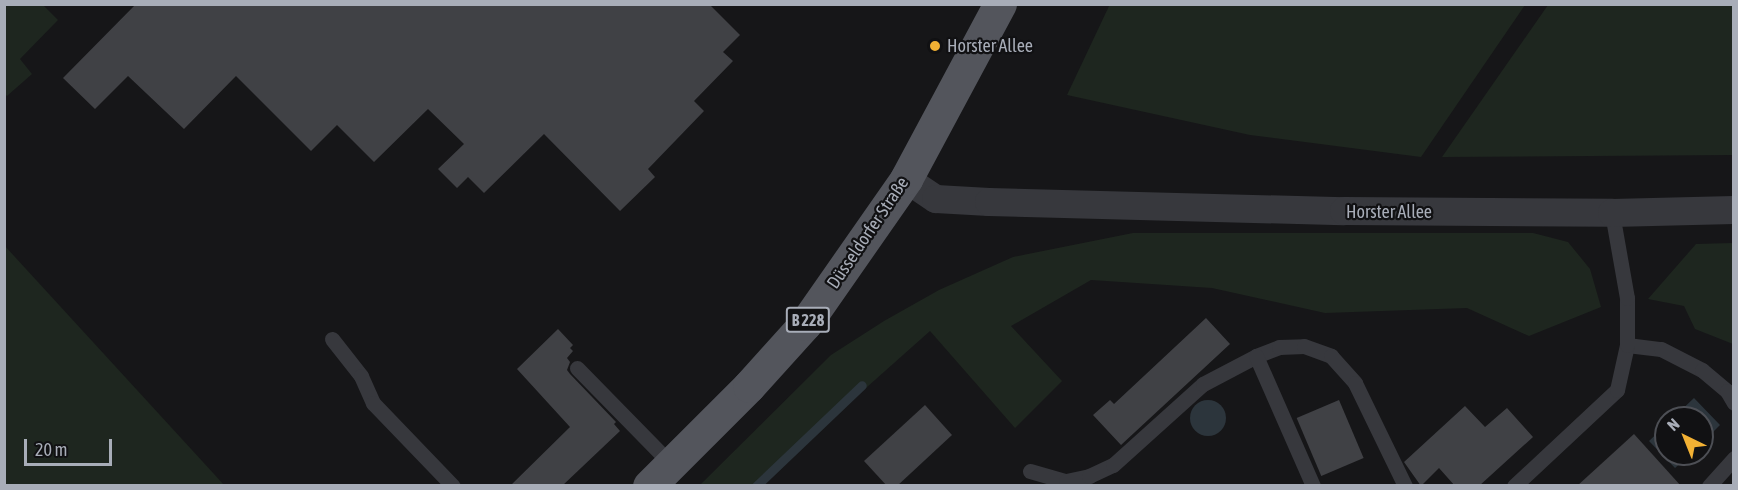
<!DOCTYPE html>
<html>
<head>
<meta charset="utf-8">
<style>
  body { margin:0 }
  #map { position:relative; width:1738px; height:490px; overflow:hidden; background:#161618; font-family:"Asap Condensed",sans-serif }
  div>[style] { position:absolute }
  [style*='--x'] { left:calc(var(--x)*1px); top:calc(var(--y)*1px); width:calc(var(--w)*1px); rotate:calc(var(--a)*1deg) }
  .green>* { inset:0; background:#1e261f }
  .water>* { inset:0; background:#2c353c }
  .round { border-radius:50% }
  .stream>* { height:9px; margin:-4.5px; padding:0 4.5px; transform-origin:4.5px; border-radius:4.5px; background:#2c353c }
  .building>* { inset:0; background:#404145; transform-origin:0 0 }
  .lane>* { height:15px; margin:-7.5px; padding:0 7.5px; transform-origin:7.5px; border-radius:7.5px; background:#37383d }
  .street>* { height:28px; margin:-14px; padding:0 14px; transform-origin:14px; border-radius:14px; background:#37383d }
  .primary>* { height:33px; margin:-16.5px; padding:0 16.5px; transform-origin:16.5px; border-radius:16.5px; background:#53555c }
  .dots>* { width:16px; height:16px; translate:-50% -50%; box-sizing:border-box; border:3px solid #111113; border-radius:50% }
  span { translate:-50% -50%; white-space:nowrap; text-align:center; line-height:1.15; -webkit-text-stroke:4.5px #111113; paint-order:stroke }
  .shield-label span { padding:2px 4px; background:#111113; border:2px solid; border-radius:4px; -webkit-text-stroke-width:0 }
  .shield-label { font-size:16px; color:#a8adb8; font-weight:700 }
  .poi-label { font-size:18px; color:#a8adb8 }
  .left { translate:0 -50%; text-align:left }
  .street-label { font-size:18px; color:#a8adb8 }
  .frame { position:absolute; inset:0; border:6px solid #a8adb8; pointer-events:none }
  .north { position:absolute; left:1654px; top:406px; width:60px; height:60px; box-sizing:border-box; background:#111113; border:2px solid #4d4f55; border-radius:50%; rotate:317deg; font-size:16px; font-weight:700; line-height:24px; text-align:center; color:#a8adb8 }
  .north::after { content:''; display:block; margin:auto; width:21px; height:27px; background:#f2b134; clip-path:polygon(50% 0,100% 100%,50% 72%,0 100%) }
  .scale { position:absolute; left:24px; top:439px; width:88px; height:27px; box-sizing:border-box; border:3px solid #a8adb8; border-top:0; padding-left:8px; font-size:18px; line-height:21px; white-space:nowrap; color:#a8adb8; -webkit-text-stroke:4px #111113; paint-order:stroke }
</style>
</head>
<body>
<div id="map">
  <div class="green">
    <i style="clip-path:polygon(1110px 4px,1525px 4px,1525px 5px,1421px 157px,1250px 135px,1067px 95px)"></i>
    <i style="clip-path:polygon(4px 5px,43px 5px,58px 20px,20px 59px,32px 74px,7px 96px,4px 93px)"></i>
    <i style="clip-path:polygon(1548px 5px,1733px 5px,1733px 155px,1442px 157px)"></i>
    <i style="clip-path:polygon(1133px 233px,1533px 233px,1568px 242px,1590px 269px,1601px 307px,1529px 336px,1467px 308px,1325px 313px,1212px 288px,1091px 280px,1011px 326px,1062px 381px,1015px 428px,930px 331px,757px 485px,700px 485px,831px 355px,884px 321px,939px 290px,1013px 257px)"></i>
    <i style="clip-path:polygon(1733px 243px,1733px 344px,1695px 329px,1684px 306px,1648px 299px,1696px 244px)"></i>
    <i style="clip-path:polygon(4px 245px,214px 474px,224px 485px,5px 485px)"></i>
  </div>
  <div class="water">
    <i style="clip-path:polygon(1694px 398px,1720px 425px,1702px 443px,1702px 418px,1673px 418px)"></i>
    <i class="round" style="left:1190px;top:400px;width:36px;height:36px"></i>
    <i style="clip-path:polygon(1666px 425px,1666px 454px,1690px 454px,1675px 468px,1649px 441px)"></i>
  </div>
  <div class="stream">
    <i style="--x:756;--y:486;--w:146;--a:-43.6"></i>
  </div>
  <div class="building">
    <i style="clip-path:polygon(136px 4px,709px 4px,740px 35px,723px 52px,733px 61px,694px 101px,704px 111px,648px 169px,655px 177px,620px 211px,544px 134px,484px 193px,468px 177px,457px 188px,438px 169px,464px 144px,428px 109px,374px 162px,337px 125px,311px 151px,236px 76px,184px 129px,128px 76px,95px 109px,63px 78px)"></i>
    <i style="clip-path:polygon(1206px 318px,1230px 344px,1121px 445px,1093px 415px,1110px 400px,1114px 404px)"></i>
    <i style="clip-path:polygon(558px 329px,573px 345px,570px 348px,573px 351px,567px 358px,570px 362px,567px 370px,570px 374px,616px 422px,614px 424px,620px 431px,562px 486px,510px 486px,570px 427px,517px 369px)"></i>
    <i style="left:1339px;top:400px;width:63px;height:46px;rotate:67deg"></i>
    <i style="clip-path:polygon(925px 405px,952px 435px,897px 486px,887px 486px,864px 461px)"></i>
    <i style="clip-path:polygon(1465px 406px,1485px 427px,1507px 408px,1533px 437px,1479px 486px,1455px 486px,1439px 468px,1421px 486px,1404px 462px)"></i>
    <i style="clip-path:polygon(1634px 434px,1681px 486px,1577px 486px)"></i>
  </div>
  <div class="lane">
    <i style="--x:332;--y:339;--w:47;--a:51.9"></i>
    <i style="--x:361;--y:376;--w:30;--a:66"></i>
    <i style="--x:373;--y:403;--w:115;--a:46.1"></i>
    <i style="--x:1627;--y:345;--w:34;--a:7"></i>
    <i style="--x:1661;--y:349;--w:46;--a:27.1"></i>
    <i style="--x:1702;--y:370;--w:33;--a:40"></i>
    <i style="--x:1727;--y:391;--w:14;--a:60"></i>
    <i style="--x:1256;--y:356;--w:25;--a:-21"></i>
    <i style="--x:1279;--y:347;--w:25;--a:-2"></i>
    <i style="--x:1304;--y:346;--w:29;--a:20"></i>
    <i style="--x:1331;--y:356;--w:36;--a:48"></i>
    <i style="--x:1355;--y:383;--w:114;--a:64.1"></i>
    <i style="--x:577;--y:368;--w:134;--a:45.6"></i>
    <i style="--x:1030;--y:471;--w:37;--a:16"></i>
    <i style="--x:1066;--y:481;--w:24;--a:-12"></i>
    <i style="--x:1089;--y:476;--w:26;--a:-25"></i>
    <i style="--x:1113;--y:465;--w:121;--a:-42"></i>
    <i style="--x:1203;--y:384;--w:60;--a:-27.8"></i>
    <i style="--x:1256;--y:356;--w:142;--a:66.3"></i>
    <i style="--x:1514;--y:486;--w:141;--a:-43"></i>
    <i style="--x:1617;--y:390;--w:46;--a:-77.5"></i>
    <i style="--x:1627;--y:345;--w:47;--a:-90"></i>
    <i style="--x:1627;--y:298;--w:86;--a:-100"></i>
    <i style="--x:1709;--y:486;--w:38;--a:-48"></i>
  </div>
  <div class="street">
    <i style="--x:906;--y:179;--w:36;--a:34"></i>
    <i style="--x:936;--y:199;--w:53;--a:3.2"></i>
    <i style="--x:989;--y:202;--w:355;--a:1.5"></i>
    <i style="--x:1344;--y:211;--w:268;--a:0.4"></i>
    <i style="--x:1612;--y:213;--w:122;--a:-1.4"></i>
  </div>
  <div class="primary">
    <i style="--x:649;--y:486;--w:141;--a:-45"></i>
    <i style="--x:749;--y:386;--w:84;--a:-47.9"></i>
    <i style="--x:805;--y:324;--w:177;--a:-55.1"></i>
    <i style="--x:906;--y:179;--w:199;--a:-61.8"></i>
  </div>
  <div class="dots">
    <i style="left:935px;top:46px;background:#f2b134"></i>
  </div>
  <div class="shield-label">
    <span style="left:808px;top:320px">B 228</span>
  </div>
  <div class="poi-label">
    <span class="left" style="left:947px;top:46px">Horster Allee</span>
  </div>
  <div class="street-label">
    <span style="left:1389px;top:212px">Horster Allee</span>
    <span style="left:868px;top:233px;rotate:-56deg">Düsseldorfer Straße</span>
  </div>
  <div class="frame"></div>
  <div class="north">N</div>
  <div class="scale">20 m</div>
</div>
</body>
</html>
